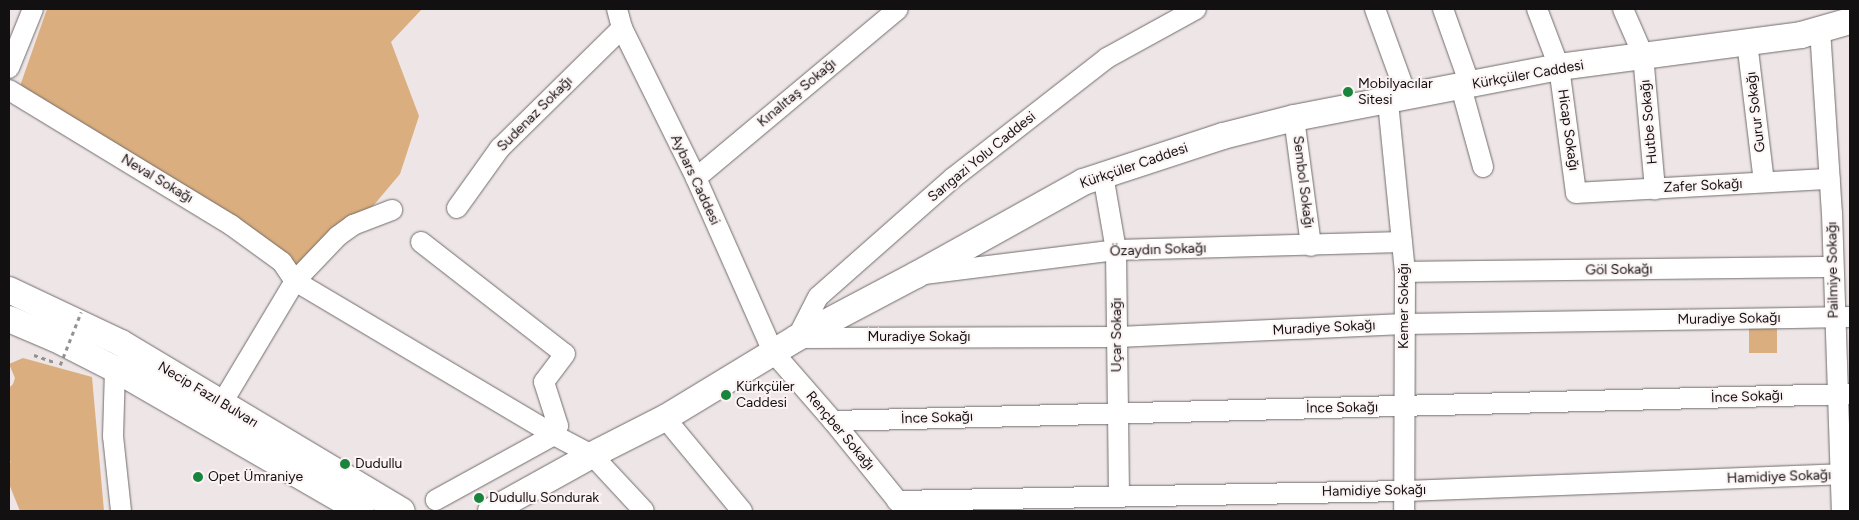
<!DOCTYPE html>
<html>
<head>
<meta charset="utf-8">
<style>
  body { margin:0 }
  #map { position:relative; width:1859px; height:520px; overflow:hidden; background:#eee6e6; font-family:Figtree,sans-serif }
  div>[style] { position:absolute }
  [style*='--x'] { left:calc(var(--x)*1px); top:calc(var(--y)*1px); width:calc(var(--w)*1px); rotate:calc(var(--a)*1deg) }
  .green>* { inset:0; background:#daae7e; transform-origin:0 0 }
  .path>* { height:2.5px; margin-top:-1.25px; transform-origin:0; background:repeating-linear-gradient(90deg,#969191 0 4px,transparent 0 8px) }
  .roads { filter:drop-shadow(0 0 1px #726b6b) drop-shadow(0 0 1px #726b6b) }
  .minor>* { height:20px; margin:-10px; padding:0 10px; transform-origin:10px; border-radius:10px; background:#fff }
  .major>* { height:26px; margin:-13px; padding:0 13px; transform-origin:13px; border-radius:13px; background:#fff }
  .path-bridge>* { height:2.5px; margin-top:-1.25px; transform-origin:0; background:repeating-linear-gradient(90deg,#969191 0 4px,transparent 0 8px) }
  .dots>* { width:14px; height:14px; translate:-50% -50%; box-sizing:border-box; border:2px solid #fcf3f4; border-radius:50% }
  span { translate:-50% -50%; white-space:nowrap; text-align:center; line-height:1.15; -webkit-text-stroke:4px #fcf3f4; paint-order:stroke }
  .street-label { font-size:14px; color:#121010 }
  .poi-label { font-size:14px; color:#121010 }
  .left { translate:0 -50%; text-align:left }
  .frame { position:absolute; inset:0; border:10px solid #121010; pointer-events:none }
</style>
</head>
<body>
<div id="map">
  <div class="green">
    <i style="clip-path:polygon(47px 9px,422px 9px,391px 42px,419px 116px,400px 174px,310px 281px,20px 86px)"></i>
    <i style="left:1777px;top:323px;width:30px;height:28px;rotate:90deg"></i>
    <i style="clip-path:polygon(23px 358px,92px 377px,104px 511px,20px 511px,9px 484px,9px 465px,11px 461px,9px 462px,9px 388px,13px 384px,15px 378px,9px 364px)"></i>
  </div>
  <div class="path">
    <i style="--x:34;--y:355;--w:24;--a:19"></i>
  </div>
  <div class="roads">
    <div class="minor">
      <i style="--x:617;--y:9;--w:20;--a:75"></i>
      <i style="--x:622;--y:28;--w:167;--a:63.7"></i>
      <i style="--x:696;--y:178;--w:190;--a:66.1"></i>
      <i style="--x:773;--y:352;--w:91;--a:49"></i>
      <i style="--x:833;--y:421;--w:116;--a:51"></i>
      <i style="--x:1196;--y:9;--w:102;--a:151.2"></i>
      <i style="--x:1107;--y:58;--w:194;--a:142.1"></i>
      <i style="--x:954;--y:177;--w:181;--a:138.6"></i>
      <i style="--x:818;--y:297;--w:46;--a:117.1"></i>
      <i style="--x:797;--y:338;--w:321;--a:-0.2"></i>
      <i style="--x:1118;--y:337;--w:286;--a:-2.6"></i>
      <i style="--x:1404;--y:324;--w:446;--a:-0.9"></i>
      <i style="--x:1375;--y:9;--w:94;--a:70"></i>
      <i style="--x:1443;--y:9;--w:81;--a:70.4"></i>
      <i style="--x:1537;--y:9;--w:62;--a:69.2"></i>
      <i style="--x:1559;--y:67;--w:127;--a:82.3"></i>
      <i style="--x:1576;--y:193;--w:254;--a:-3.2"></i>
      <i style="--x:1623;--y:9;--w:50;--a:66.5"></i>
      <i style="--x:1643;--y:55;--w:135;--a:84.9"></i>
      <i style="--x:1820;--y:29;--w:184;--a:86.3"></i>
      <i style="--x:1832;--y:213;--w:298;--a:88.1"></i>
      <i style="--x:1747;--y:42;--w:141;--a:83.1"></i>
      <i style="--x:9;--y:68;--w:64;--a:-67.9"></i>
      <i style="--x:1461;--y:87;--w:83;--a:74.6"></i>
      <i style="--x:9;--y:90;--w:260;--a:31.3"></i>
      <i style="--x:231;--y:225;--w:63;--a:36"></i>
      <i style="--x:282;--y:262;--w:23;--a:56"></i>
      <i style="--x:295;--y:281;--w:301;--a:30.7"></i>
      <i style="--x:554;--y:435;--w:43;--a:27.8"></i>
      <i style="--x:592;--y:455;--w:76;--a:47.1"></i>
      <i style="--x:1388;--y:102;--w:171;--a:84.3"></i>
      <i style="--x:1405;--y:272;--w:239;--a:90.2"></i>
      <i style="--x:1294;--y:118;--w:129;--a:82.4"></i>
      <i style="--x:1103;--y:175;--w:76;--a:80.2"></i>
      <i style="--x:1116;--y:250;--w:247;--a:89.3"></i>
      <i style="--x:696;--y:178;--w:263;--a:-39.9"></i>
      <i style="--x:457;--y:208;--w:74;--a:-54.4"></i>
      <i style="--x:500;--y:148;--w:171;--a:-44.5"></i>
      <i style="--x:421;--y:242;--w:182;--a:37.9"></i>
      <i style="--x:565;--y:354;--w:35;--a:127"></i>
      <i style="--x:544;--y:382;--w:46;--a:72.3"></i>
      <i style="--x:558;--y:426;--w:10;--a:114"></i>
      <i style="--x:554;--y:435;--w:135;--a:151.2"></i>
      <i style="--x:1405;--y:272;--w:428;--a:-0.7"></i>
      <i style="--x:924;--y:274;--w:193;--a:-7.1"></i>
      <i style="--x:1116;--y:250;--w:286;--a:-1.6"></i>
      <i style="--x:115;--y:369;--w:67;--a:91.7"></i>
      <i style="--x:113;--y:436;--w:75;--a:83.9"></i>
      <i style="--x:222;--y:403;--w:142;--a:-59.1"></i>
      <i style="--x:295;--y:281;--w:62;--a:-46.3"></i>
      <i style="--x:338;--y:236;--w:19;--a:-36"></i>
      <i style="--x:353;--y:225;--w:42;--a:-21"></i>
      <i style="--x:665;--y:418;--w:121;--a:50.4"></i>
      <i style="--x:833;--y:421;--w:1017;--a:-1.52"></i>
      <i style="--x:897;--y:501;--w:506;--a:-1.13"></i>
      <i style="--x:1403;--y:491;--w:447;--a:-2.2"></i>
    </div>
    <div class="major">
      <i style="--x:9;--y:290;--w:124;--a:25.3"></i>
      <i style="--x:121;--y:343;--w:327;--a:30.9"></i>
      <i style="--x:9;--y:319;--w:51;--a:23.1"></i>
      <i style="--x:56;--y:339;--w:66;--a:27"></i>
      <i style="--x:115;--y:369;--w:284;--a:30"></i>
      <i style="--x:491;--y:511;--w:115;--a:-29"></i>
      <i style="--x:592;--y:455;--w:82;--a:-26.9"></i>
      <i style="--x:665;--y:418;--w:154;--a:-31.2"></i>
      <i style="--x:797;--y:338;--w:135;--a:-27.9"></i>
      <i style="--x:916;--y:275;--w:191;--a:-29.1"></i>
      <i style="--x:1083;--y:182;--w:147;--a:-18.2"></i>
      <i style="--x:1223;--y:136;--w:73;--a:-14.2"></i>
      <i style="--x:1294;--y:118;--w:270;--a:-10.9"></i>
      <i style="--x:1559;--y:67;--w:244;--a:-7.5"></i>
      <i style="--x:1801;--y:35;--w:51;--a:-15.9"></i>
    </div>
  </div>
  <div class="path-bridge">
    <i style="--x:60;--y:365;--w:57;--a:-68.4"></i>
  </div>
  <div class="dots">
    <i style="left:1348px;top:92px;background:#19853c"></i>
    <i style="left:726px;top:395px;background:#19853c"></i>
    <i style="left:345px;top:464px;background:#19853c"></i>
    <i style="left:198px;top:477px;background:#19853c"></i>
    <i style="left:479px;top:498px;background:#19853c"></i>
  </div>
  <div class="street-label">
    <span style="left:1528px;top:75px;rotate:-10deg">Kürkçüler Caddesi</span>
    <span style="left:797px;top:93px;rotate:-40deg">Kınalıtaş Sokağı</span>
    <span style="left:1756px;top:112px;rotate:-97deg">Gurur Sokağı</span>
    <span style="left:535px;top:114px;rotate:-45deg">Sudenaz Sokağı</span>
    <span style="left:1649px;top:122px;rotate:-95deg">Hutbe Sokağı</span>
    <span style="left:1568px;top:130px;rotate:82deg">Hicap Sokağı</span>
    <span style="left:982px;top:157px;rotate:-39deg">Sarıgazi Yolu Caddesi</span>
    <span style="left:1134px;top:166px;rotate:-19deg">Kürkçüler Caddesi</span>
    <span style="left:157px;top:179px;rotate:31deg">Neval Sokağı</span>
    <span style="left:695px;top:180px;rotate:65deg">Aybars Caddesi</span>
    <span style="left:1303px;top:182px;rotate:83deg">Sembol Sokağı</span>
    <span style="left:1703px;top:186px;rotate:-3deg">Zafer Sokağı</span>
    <span style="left:1158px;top:250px;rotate:-2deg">Özaydın Sokağı</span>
    <span style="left:1619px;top:270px;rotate:-1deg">Göl Sokağı</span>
    <span style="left:1833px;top:270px;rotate:-91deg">Pailmiye Sokağı</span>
    <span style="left:1404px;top:306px;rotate:-90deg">Kemer Sokağı</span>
    <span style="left:1729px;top:319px;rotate:-1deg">Muradiye Sokağı</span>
    <span style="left:1324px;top:328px;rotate:-3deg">Muradiye Sokağı</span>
    <span style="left:1117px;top:335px;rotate:-90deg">Uçar Sokağı</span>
    <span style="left:919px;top:337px">Muradiye Sokağı</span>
    <span style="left:208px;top:395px;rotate:31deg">Necip Fazıl Bulvarı</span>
    <span style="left:1747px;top:397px;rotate:-2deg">İnce Sokağı</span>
    <span style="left:1342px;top:408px;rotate:-1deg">İnce Sokağı</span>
    <span style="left:937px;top:418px;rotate:-2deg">İnce Sokağı</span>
    <span style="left:840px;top:431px;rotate:50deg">Rençber Sokağı</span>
    <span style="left:1779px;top:477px;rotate:-2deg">Hamidiye Sokağı</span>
    <span style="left:1374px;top:491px;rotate:-1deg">Hamidiye Sokağı</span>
  </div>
  <div class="poi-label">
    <span class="left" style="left:1358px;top:92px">Mobilyacılar<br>Sitesi</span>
    <span class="left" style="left:736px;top:395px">Kürkçüler<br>Caddesi</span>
    <span class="left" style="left:355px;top:464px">Dudullu</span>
    <span class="left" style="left:208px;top:477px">Opet Ümraniye</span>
    <span class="left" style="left:489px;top:498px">Dudullu Sondurak</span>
  </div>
  <div class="frame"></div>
</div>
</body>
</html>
